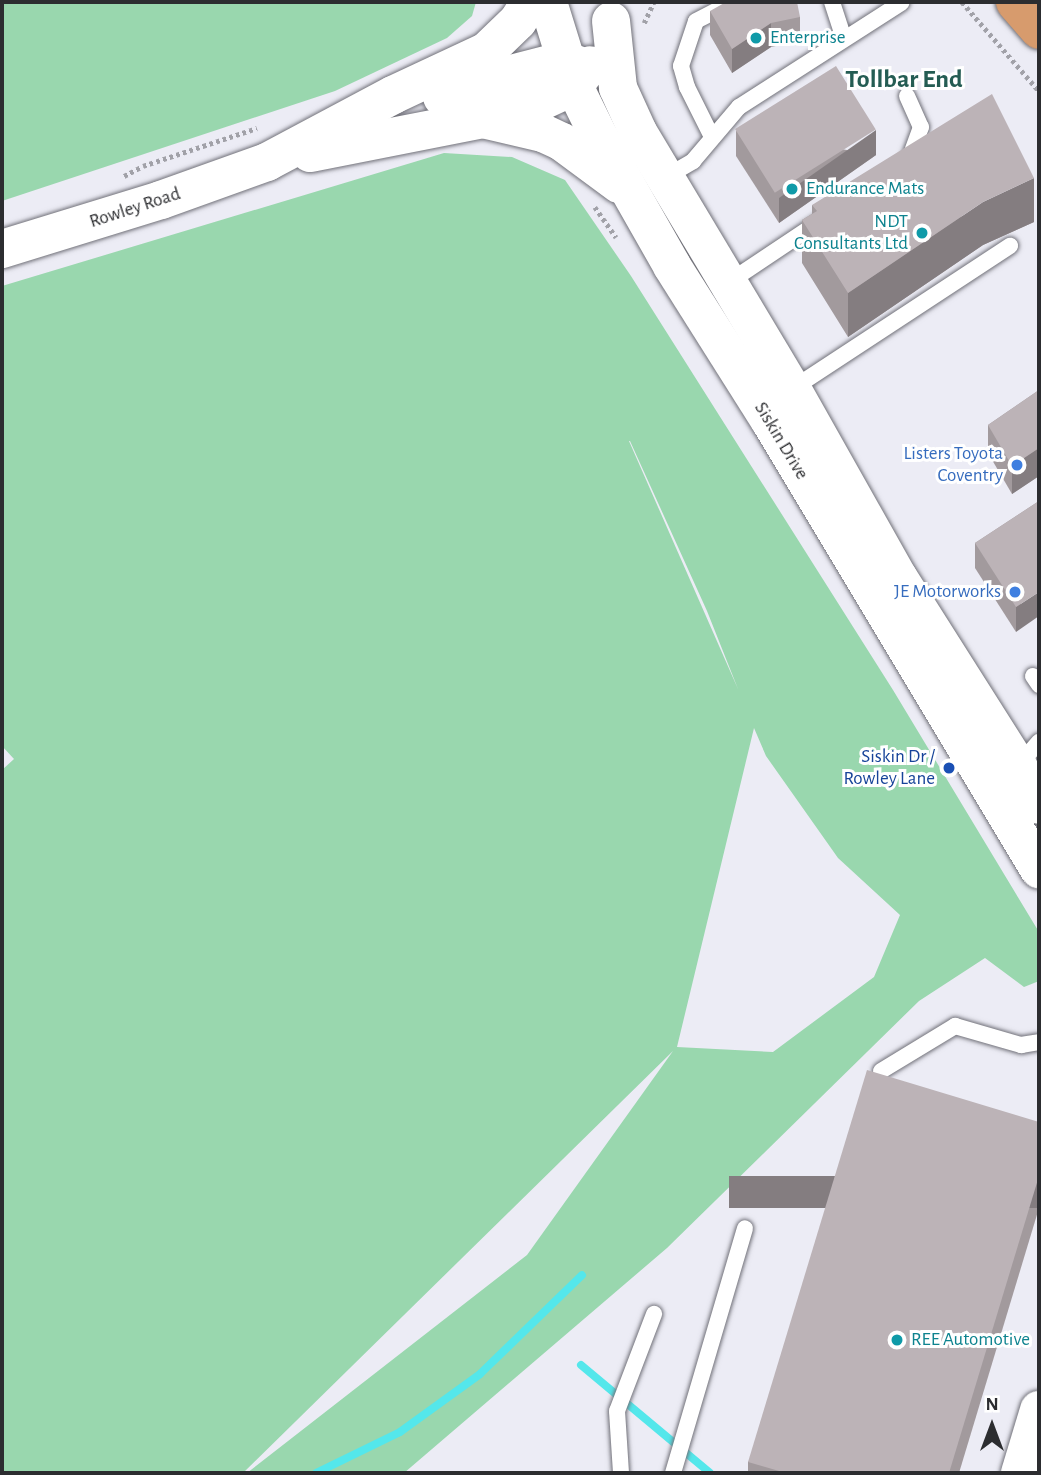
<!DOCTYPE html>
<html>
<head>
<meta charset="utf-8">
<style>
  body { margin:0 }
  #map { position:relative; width:1041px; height:1475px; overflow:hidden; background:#ececf5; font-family:"Alegreya Sans",sans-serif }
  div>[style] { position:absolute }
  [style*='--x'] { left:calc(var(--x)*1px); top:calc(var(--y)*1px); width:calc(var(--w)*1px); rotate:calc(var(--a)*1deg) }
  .green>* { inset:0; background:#99d7ae }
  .stream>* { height:8px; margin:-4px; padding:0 4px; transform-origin:4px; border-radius:4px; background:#54e7eb }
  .path>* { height:4.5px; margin-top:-2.25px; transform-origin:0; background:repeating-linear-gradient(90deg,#a1a1a8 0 3.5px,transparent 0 7px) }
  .roads { filter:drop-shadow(0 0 2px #717179) drop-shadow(0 0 2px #717179) }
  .lane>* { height:16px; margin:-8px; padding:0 8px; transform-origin:8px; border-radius:8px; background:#fff }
  .secondary>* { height:38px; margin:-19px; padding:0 19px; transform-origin:19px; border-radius:19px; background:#fff }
  .highway>* { height:38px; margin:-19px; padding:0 19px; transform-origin:19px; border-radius:19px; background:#d79b6d }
  .wall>* { inset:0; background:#a29a9d }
  .shaded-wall>* { inset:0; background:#847d80; transform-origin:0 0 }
  .building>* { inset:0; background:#bcb3b7; transform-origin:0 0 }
  .dots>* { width:19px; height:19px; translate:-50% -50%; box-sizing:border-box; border:4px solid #fff; border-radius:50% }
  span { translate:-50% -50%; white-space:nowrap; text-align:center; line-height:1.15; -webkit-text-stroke:6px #fff; paint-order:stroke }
  .culture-label { font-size:19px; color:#0d838f }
  .left { translate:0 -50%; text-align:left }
  .right { translate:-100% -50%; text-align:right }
  .street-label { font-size:19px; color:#2c2d30 }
  .shop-label { font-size:19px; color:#366cbe }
  .transit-label { font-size:19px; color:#164399 }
  .district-label { font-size:26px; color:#245c53; font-weight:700 }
  .frame { position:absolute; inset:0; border:4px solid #2c2d30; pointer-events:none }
  .north { position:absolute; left:957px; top:1391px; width:70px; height:70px; -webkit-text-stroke:5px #fff; paint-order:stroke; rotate:0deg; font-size:19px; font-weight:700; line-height:28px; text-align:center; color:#2c2d30 }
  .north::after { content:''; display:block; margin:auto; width:24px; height:32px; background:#2c2d30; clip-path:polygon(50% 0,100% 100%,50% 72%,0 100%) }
</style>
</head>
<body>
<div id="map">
  <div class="green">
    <i style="clip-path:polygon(2px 2px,476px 2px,472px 16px,447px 38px,335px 91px,2px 201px)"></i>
    <i style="clip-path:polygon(evenodd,444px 153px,512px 157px,565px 180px,631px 276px,893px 690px,1039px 932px,1039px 981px,1024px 987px,985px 958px,919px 1001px,667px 1248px,404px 1473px,247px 1473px,527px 1255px,673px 1051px,243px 1473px,2px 1473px,2px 770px,14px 759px,2px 746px,2px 286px,444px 153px,630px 441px,707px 611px,738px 689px,629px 441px,630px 441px,444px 153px,754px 728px,766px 756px,838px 858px,900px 915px,874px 977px,773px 1052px,677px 1047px,754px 728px)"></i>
  </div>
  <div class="stream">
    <i style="--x:581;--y:1365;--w:168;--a:39.9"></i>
    <i style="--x:316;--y:1473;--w:93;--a:-26"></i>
    <i style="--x:400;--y:1432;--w:99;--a:-35.9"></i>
    <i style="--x:480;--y:1374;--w:142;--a:-44.1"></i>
  </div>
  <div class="path">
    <i style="--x:962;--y:2;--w:118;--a:49.1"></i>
    <i style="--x:644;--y:23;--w:23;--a:-65"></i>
    <i style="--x:124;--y:176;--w:21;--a:-28"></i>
    <i style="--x:143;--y:166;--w:120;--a:-18.4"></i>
    <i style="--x:595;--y:207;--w:37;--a:55"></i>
  </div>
  <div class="roads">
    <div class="lane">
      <i style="--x:832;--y:2;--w:38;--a:72"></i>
      <i style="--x:907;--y:96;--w:34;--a:66"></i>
      <i style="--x:921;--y:127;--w:33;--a:110"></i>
      <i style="--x:712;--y:137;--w:56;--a:-116.6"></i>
      <i style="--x:687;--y:87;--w:22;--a:-106"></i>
      <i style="--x:681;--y:66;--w:47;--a:-71.6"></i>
      <i style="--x:696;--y:21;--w:42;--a:-27.2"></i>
      <i style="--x:664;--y:178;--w:34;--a:-30"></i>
      <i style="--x:693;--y:161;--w:71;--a:-49.6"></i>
      <i style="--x:739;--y:107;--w:193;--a:-32.7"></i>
      <i style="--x:729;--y:282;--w:110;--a:-33.8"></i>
      <i style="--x:792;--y:389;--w:261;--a:-33.3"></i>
      <i style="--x:1033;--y:676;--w:11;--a:56"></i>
      <i style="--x:1018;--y:766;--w:32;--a:-49"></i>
      <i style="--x:881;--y:1071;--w:87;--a:-31.3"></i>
      <i style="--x:955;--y:1026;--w:69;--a:16.1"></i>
      <i style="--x:1021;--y:1045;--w:18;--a:-9"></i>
      <i style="--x:621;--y:1473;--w:62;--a:-93.7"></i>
      <i style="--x:617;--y:1411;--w:104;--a:-69.1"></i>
      <i style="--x:673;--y:1473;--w:255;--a:-73.6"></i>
    </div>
    <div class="secondary">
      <i style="--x:548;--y:2;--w:88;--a:72.8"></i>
      <i style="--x:574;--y:86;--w:59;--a:63.9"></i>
      <i style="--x:600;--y:139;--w:146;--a:60.4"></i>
      <i style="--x:672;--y:266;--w:183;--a:57.7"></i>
      <i style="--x:770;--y:421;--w:523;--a:59.02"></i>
      <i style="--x:611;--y:21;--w:67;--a:84"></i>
      <i style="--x:618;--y:88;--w:48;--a:65.6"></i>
      <i style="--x:638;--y:132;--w:300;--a:59.1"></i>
      <i style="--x:792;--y:389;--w:216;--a:60.6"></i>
      <i style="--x:898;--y:577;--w:224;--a:57.6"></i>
      <i style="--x:1018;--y:766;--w:44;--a:61.7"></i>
      <i style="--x:442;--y:97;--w:57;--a:-19.4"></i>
      <i style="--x:496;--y:78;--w:71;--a:-14.6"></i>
      <i style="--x:565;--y:60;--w:25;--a:21"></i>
      <i style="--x:487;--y:120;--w:57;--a:13.1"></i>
      <i style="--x:543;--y:133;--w:21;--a:25"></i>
      <i style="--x:562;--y:142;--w:71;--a:36.4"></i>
      <i style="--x:310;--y:153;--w:176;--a:-11.1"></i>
      <i style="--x:483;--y:119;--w:62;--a:-17"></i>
      <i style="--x:542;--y:101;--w:35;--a:-25"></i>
      <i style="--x:574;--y:86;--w:26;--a:-53"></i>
      <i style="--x:2;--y:249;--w:166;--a:-17.1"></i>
      <i style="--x:161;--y:200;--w:113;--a:-19.7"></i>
      <i style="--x:267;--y:162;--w:143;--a:-28"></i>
      <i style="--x:393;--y:95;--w:104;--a:-25.1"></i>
      <i style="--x:487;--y:51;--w:43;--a:-44.1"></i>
      <i style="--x:518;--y:21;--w:22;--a:-58"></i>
      <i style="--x:1020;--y:1473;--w:66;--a:-73.2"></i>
    </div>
    <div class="highway">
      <i style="--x:1015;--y:2;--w:37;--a:49"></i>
    </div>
  </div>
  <div class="wall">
    <i style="clip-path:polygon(710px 11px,800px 17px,800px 41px,771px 47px,732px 73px,710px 35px)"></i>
    <i style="clip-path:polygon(736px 131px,876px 155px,779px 223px,736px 156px)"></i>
    <i style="clip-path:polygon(812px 205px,1034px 222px,983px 245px,848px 337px,802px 263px,802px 220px,812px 214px)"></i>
    <i style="clip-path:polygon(1039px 390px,1039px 476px,1012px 494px,988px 453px,988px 425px)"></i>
    <i style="clip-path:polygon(1039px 501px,1016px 632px,975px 568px,975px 543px)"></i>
    <i style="clip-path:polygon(1039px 1122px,1039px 1208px,959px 1473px,748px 1473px,748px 1462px)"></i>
  </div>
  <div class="shaded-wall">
    <i style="clip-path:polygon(771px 23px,771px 47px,732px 73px,732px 49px)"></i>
    <i style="clip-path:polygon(876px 130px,876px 155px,779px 223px,779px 198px)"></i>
    <i style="clip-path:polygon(1034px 178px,1034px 222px,983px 245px,848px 337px,848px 293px,983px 202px)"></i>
    <i style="clip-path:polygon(1039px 448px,1039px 476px,1012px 494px,1012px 466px)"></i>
    <i style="clip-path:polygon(1039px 592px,1039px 616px,1016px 632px,1016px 607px)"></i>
    <i style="left:1039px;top:1176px;width:32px;height:310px;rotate:90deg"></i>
  </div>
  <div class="building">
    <i style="clip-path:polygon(726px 2px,797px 2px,800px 17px,771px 23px,732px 49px,710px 11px)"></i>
    <i style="left:836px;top:66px;width:75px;height:119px;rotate:58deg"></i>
    <i style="clip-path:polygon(992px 94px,1034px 178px,983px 202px,848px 293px,802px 220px,817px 211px,812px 205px)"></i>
    <i style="clip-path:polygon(1039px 390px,1039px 448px,1012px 466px,988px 425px)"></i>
    <i style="clip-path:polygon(1039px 501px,1039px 592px,1016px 607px,975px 543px)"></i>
    <i style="clip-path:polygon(867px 1070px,1039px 1122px,1039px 1176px,949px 1473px,786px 1473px,748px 1462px)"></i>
  </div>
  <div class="dots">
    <i style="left:756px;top:38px;background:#0f9aa8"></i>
    <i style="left:792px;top:189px;background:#0f9aa8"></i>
    <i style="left:922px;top:233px;background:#0f9aa8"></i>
    <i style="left:1017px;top:465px;background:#3f7fe0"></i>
    <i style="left:1015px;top:592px;background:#3f7fe0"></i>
    <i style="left:949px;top:768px;background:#1a4fb4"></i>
    <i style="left:897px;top:1340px;background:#0f9aa8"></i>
  </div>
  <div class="culture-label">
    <span class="left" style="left:770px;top:38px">Enterprise</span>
    <span class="left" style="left:806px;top:189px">Endurance Mats</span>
    <span class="right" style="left:908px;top:233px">NDT<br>Consultants Ltd</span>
    <span class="left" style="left:911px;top:1340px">REE Automotive</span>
  </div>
  <div class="street-label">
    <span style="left:135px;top:208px;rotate:-18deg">Rowley Road</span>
    <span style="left:781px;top:441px;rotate:59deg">Siskin Drive</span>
  </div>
  <div class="shop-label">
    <span class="right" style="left:1003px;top:465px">Listers Toyota<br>Coventry</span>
    <span class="right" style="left:1001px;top:592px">JE Motorworks</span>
  </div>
  <div class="transit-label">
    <span class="right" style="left:935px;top:768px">Siskin Dr /<br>Rowley Lane</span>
  </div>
  <div class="district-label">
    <span style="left:904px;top:80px">Tollbar End</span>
  </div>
  <div class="frame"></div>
  <div class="north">N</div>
</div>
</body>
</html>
